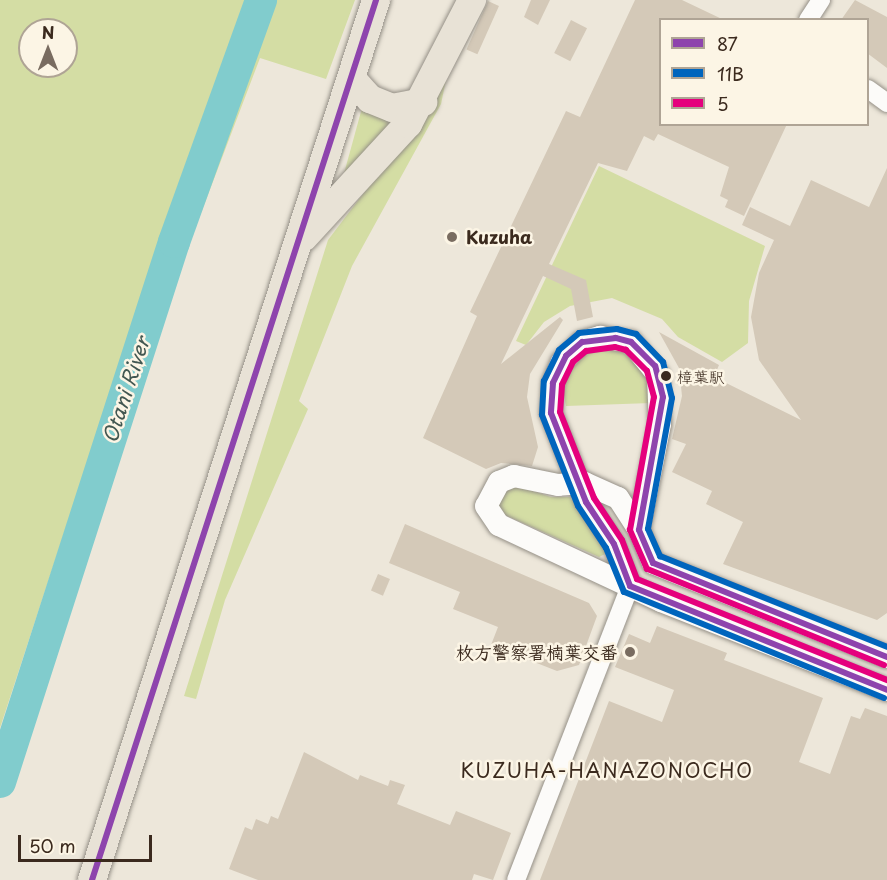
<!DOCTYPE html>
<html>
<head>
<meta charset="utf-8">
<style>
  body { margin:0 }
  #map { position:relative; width:887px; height:880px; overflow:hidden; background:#ede7da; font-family:"Playpen Sans","Klee One",sans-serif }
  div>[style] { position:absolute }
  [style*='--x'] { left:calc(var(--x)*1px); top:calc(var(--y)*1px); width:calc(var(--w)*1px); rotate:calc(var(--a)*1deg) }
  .green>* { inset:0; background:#d4dda4 }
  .river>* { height:32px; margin:-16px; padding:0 16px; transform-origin:16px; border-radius:16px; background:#81cccd }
  .building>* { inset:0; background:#d4c9b8; transform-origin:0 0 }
  .roads { filter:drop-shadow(0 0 2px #959087) drop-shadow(0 0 2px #959087) }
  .minor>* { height:18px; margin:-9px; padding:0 9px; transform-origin:9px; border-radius:9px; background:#fcfbf9 }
  .tertiary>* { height:22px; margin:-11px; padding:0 11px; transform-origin:11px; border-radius:11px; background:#fcfbf9 }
  .primary>* { height:28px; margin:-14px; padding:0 14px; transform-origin:14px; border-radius:14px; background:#e8e2d6 }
  .bus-1>* { height:6px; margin:-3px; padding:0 3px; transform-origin:3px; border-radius:3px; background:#8e44ad }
  .bus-2>* { height:6px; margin:-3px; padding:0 3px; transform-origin:3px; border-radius:3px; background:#0065bd }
  .bus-3>* { height:6px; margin:-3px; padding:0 3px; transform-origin:3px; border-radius:3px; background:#e5007d }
  .dots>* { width:16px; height:16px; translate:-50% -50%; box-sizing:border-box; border:3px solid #fcf5e5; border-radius:50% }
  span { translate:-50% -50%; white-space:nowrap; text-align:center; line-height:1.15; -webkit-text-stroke:5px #fcf5e5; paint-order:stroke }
  .bus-label { font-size:16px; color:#3b2a1e }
  .left { translate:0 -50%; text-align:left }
  .poi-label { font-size:18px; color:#3b2a1e; font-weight:700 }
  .right { translate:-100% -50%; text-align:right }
  .water-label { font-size:20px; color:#425751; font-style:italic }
  .neighbourhood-label { font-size:20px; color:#3b2a1e; letter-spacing:1.5px }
  .legend { position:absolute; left:659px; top:18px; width:210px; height:108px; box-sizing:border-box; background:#fcf5e5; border:2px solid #afa495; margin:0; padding:8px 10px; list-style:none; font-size:18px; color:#3b2a1e }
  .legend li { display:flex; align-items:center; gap:12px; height:30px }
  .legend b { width:30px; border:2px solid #afa495 }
  .north { position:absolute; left:18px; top:18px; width:60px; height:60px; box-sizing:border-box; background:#fcf5e5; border:2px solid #afa495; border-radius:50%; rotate:0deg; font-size:16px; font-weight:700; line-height:24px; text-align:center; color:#3b2a1e }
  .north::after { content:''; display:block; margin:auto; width:21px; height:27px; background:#796c60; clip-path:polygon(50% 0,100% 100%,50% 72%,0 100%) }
  .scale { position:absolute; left:18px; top:835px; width:134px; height:27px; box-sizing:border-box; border:3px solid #3b2a1e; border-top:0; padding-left:8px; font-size:18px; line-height:21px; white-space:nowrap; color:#3b2a1e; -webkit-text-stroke:4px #fcf5e5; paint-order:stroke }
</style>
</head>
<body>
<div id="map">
  <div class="green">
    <i style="clip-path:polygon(evenodd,0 0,355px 0,326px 79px,260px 58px,182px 263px,155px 256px,0 728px,0 0,30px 30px,66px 30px,66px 66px,30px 66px,30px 30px)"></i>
    <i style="clip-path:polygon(451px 56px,441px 104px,352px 266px,299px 401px,308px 409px,225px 600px,196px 699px,184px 696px,328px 240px,432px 103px)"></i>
    <i style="clip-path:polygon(362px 108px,398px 115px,340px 188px)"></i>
    <i style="clip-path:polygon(599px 166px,765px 246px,749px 301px,748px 343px,722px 362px,678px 337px,662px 319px,612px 298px,570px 306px,544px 322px,526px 345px,516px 341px)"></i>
    <i style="clip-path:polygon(591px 349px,619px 350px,632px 359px,651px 383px,651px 403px,566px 406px,562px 384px,577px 358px)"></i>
    <i style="clip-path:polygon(512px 484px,551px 497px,570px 497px,605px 544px,605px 554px,599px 557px,503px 514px,496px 505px)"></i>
  </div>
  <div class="river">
    <i style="--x:0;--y:782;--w:567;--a:-72.14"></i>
    <i style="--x:174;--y:242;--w:257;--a:-70.2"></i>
  </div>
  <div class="building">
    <i style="clip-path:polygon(531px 0,550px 0,538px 25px,524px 17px)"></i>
    <i style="clip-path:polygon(635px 0,682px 0,724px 20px,660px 20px,660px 124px,787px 124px,744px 216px,725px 207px,728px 200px,720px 196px,729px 167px,658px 134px,654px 141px,644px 136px,627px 171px,598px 163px,549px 264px,586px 280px,593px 317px,577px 321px,571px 289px,543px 276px,501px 364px,560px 317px,563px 320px,530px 374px,527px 397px,538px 447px,532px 466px,501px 463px,486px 469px,423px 438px,477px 316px,470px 312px,566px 111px,580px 117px)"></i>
    <i style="clip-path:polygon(855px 0,887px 17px,887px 68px,867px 53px,867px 20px,841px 20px)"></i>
    <i style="left:488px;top:1px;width:12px;height:53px;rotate:24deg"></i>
    <i style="left:571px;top:20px;width:18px;height:37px;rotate:27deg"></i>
    <i style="clip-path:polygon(887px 168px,887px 613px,877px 620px,723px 564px,743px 522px,706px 504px,712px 491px,672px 472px,686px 444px,672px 439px,682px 396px,679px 368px,659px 332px,719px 365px,714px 377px,801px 420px,759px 360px,751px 317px,759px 273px,774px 240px,742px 225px,750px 207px,790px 226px,811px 180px,869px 207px)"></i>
    <i style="clip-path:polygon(405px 524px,589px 603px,597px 616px,579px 665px,557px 671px,491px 645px,498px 627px,453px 609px,460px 592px,389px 563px)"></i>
    <i style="left:378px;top:574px;width:13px;height:18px;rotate:23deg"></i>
    <i style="clip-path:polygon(657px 626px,727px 653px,724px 660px,823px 698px,799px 762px,830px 774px,851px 716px,860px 719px,865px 708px,887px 716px,887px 880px,540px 880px,609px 701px,662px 722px,674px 690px,615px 667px,629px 634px,650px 643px)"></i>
    <i style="clip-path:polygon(304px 752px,358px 780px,360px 775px,388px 786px,390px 780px,405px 785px,397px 804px,450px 825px,456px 811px,511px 833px,493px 880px,474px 874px,472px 880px,258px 880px,229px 869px,245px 827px,252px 830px,256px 819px,268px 824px,271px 816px,278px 819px)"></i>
  </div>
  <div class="roads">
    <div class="minor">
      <i style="--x:808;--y:20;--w:24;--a:-57"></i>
      <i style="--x:868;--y:89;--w:24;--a:36"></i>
      <i style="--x:516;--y:880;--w:315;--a:-68.8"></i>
    </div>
    <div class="tertiary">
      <i style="--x:639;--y:530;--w:38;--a:-123"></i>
      <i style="--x:618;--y:498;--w:36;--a:-156"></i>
      <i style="--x:585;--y:483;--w:27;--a:176"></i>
      <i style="--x:558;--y:485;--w:45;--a:-168.4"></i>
      <i style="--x:514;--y:476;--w:16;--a:158"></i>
      <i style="--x:499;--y:482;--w:27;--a:118"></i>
      <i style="--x:486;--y:506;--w:23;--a:56"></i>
      <i style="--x:499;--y:525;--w:179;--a:25.1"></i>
      <i style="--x:661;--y:601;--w:243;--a:21.5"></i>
      <i style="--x:630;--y:586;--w:45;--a:-110.9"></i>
      <i style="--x:614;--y:544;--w:50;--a:-123.7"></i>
      <i style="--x:586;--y:502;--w:96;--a:-111.5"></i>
      <i style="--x:551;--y:413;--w:30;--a:-86"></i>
      <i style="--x:553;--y:383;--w:23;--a:-67"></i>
      <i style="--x:562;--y:362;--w:28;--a:-45"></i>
      <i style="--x:582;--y:342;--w:19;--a:-16"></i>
      <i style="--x:600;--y:337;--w:31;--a:9"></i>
      <i style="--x:631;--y:342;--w:43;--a:50.7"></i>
      <i style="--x:658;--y:375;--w:49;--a:87.7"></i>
      <i style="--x:660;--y:424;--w:108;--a:101.2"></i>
      <i style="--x:639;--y:530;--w:36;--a:67"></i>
      <i style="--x:653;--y:563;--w:252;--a:21.9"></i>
    </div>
    <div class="primary">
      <i style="--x:352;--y:79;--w:27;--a:48"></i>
      <i style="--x:370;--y:99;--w:24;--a:22"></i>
      <i style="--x:392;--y:108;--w:32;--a:-11"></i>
      <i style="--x:304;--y:237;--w:154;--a:-47.4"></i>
      <i style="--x:408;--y:124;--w:140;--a:-62.7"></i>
      <i style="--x:92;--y:880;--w:925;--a:-72.11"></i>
    </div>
  </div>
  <div class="bus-1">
    <i style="--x:887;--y:657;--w:252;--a:-158.1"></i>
    <i style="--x:653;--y:563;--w:36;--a:-113"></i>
    <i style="--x:639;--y:530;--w:135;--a:-79.8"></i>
    <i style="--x:663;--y:397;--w:32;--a:-104"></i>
    <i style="--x:655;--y:366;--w:34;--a:-135"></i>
    <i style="--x:631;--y:342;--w:16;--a:-165"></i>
    <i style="--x:616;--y:338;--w:34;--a:173"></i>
    <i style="--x:582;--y:342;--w:21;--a:139"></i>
    <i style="--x:566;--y:356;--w:30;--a:116"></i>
    <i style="--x:553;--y:383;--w:30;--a:94"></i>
    <i style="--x:551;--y:413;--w:96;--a:68.5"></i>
    <i style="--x:586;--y:502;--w:50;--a:56.3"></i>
    <i style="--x:614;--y:544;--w:45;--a:69.1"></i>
    <i style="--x:630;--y:586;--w:277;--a:22"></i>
    <i style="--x:92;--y:880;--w:925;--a:-72.11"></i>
  </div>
  <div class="bus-2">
    <i style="--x:884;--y:698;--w:281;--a:-157.8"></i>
    <i style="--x:624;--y:592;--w:48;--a:-112.2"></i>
    <i style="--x:606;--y:548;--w:50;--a:-123.7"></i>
    <i style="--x:578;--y:506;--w:98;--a:-111.6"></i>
    <i style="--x:542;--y:415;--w:34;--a:-87"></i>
    <i style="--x:544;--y:381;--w:34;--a:-64"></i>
    <i style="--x:559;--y:350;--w:26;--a:-40"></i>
    <i style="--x:579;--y:333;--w:38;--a:-6"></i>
    <i style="--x:617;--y:329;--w:20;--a:15"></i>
    <i style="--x:636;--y:334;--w:39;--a:46"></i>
    <i style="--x:663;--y:362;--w:37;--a:76"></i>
    <i style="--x:672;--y:398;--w:133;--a:100.4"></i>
    <i style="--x:648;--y:529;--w:30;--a:66"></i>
    <i style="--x:660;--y:556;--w:245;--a:21.8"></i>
  </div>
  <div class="bus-3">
    <i style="--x:884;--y:665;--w:256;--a:-157.9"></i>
    <i style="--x:647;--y:569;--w:43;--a:-113.6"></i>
    <i style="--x:630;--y:530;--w:135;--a:-79.8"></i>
    <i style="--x:654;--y:397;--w:27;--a:-105"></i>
    <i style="--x:647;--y:371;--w:30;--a:-135"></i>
    <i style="--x:626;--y:350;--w:11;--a:-165"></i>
    <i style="--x:615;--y:347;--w:29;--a:172"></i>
    <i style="--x:586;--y:351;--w:17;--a:140"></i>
    <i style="--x:573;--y:362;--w:25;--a:116"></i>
    <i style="--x:562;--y:385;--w:27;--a:94"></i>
    <i style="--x:560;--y:412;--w:92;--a:68.4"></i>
    <i style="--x:594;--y:498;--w:50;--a:56.3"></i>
    <i style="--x:622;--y:540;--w:42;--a:69"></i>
    <i style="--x:637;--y:579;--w:270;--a:22"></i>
  </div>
  <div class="dots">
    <i style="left:452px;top:237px;background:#796c60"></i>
    <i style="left:666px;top:376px;background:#3b2a1e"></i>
    <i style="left:630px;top:652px;background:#796c60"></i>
  </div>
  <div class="bus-label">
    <span class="left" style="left:677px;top:376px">樟葉駅</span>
  </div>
  <div class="poi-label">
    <span class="left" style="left:466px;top:237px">Kuzuha</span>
    <span class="right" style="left:618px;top:652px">枚方警察署楠葉交番</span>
  </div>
  <div class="water-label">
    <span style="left:126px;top:390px;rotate:-72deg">Otani River</span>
  </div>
  <div class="neighbourhood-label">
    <span style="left:607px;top:770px">KUZUHA-HANAZONOCHO</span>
  </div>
  <ul class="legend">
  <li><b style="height:8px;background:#8e44ad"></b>87</li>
  <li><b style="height:8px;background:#0065bd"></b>11B</li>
  <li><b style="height:8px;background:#e5007d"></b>5</li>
  </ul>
  <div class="north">N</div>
  <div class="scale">50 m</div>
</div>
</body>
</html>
